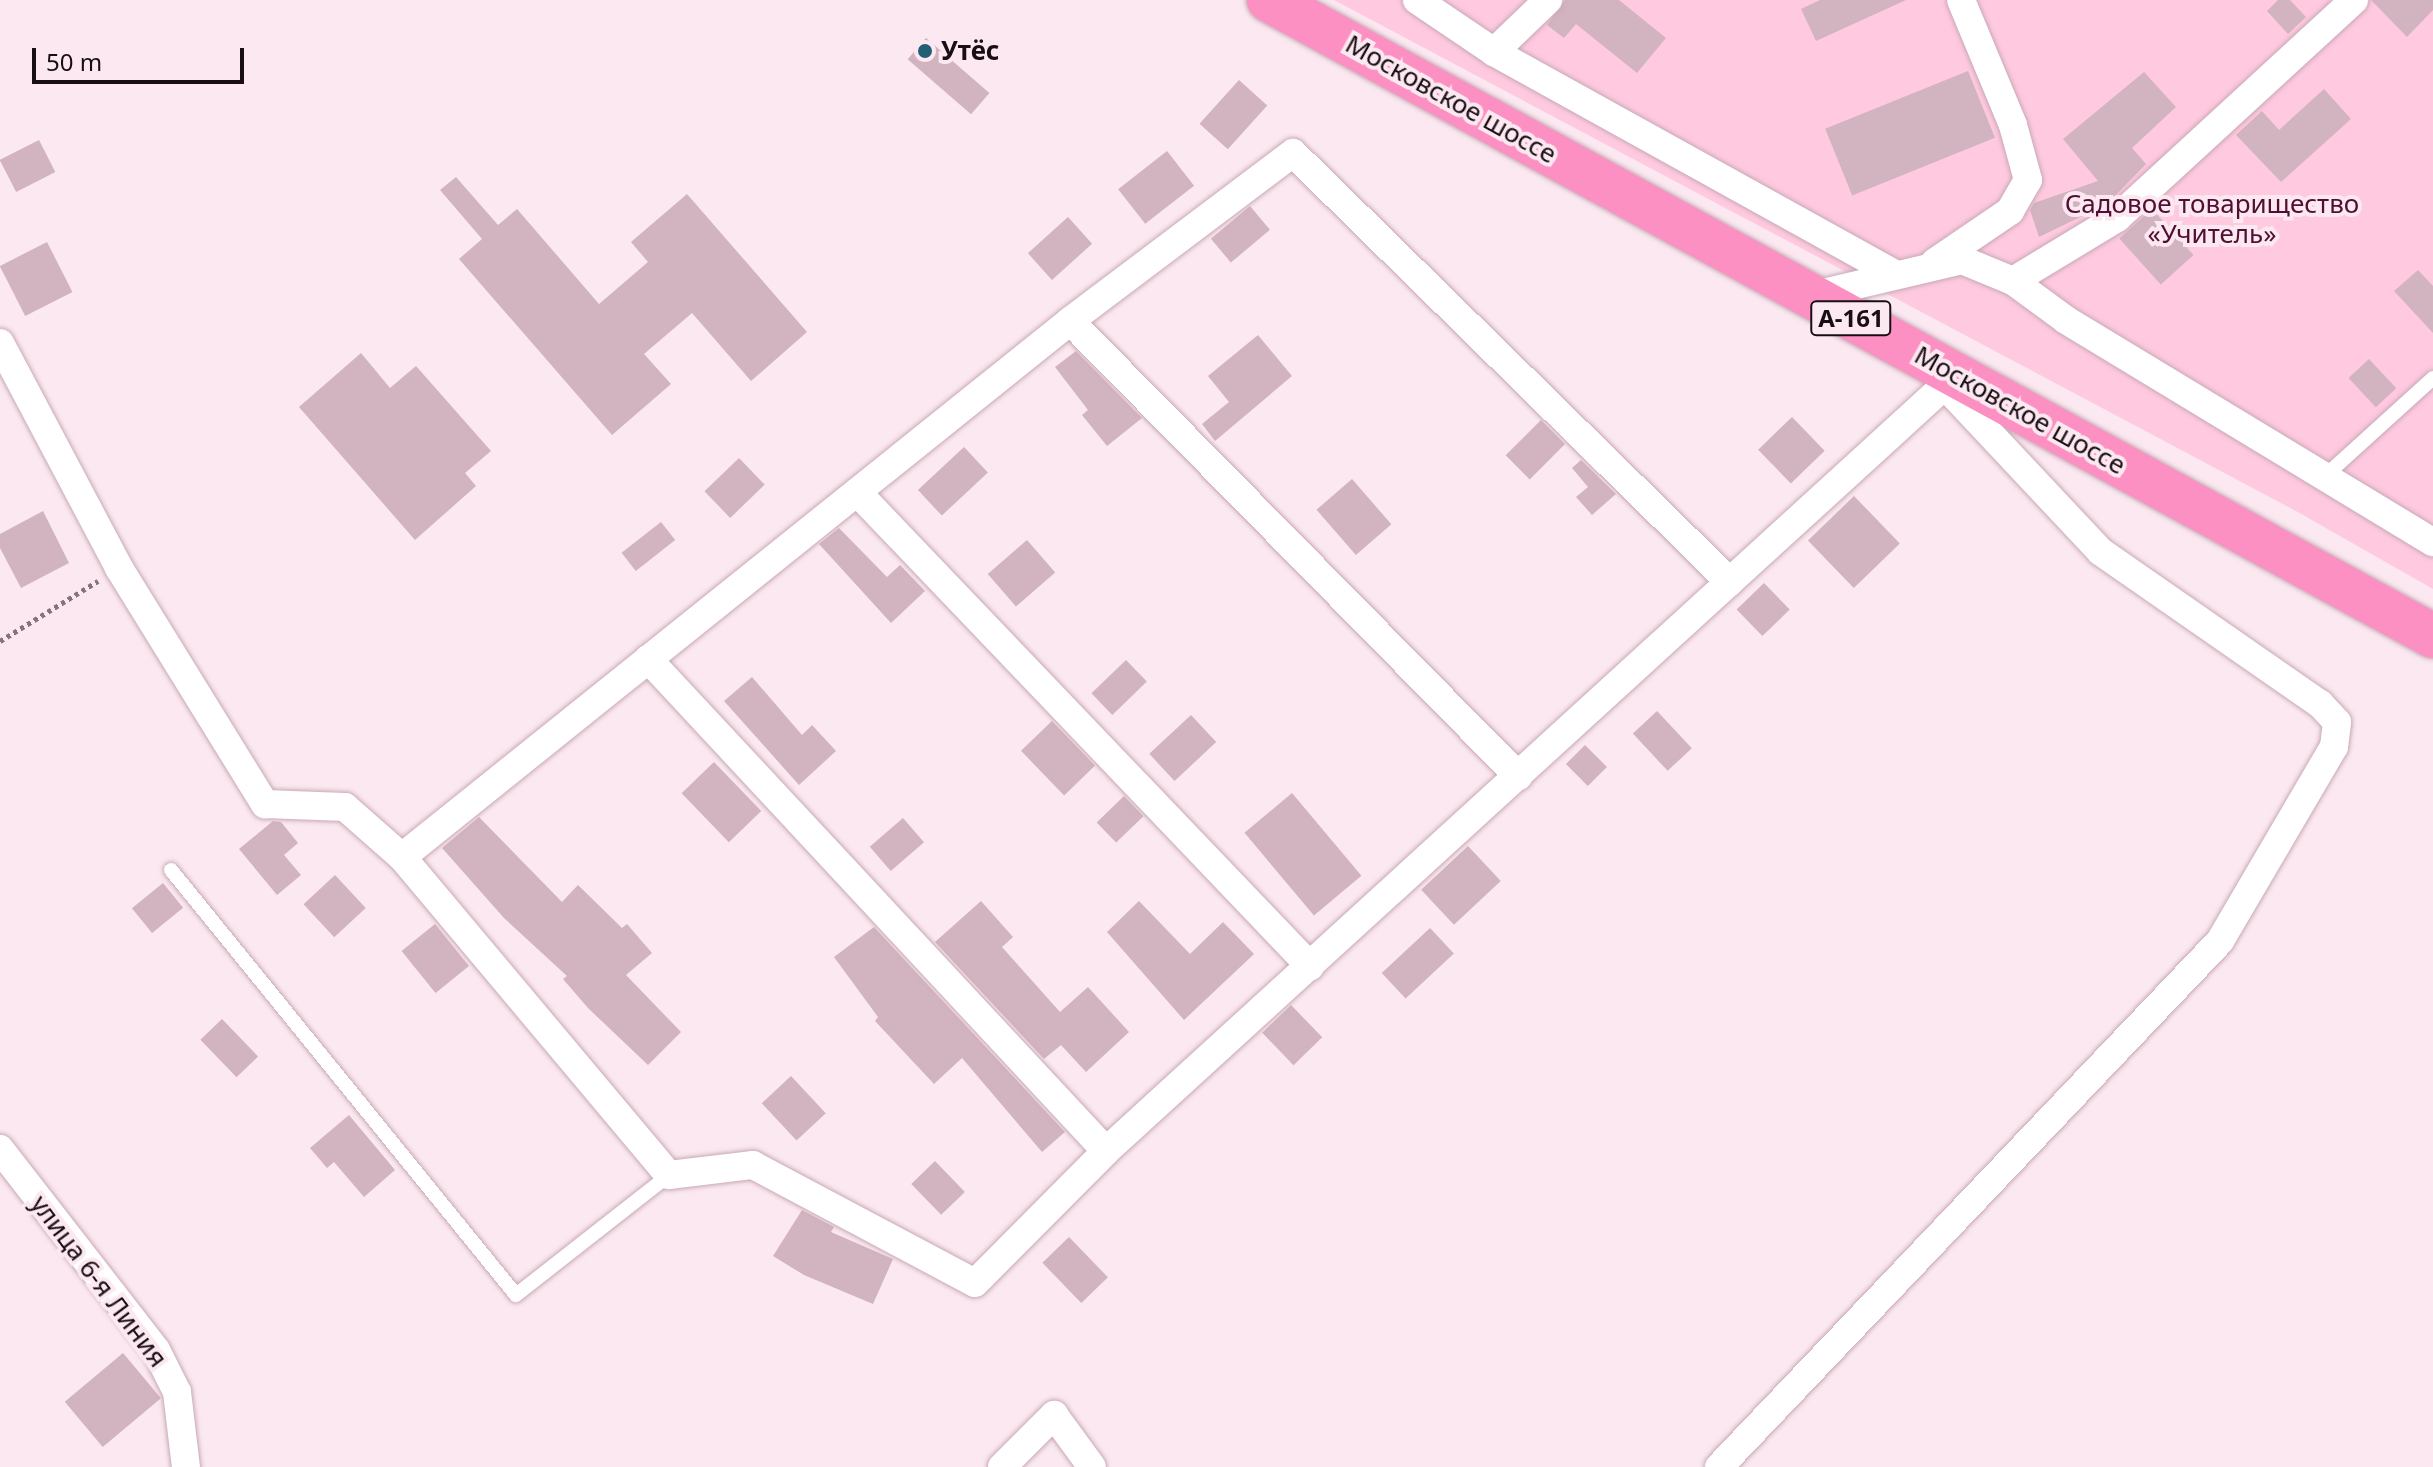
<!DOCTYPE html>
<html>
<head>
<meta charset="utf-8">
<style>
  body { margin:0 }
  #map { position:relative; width:2433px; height:1467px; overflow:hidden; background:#fbe8f0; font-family:"Noto Sans",sans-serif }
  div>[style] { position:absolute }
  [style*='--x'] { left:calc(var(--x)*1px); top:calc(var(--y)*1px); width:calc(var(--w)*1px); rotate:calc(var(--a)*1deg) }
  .green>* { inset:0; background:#ffc9e0 }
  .building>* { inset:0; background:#d2b3c0; transform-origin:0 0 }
  .path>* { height:5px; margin-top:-2.5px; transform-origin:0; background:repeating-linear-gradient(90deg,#83757b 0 4px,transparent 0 8px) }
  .roads { filter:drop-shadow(0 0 2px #c8a9b6) drop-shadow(0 0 2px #c8a9b6) }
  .lane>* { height:14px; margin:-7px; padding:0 7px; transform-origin:7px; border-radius:7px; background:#fff }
  .street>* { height:28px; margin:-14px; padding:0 14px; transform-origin:14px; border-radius:14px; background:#fff }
  .highway>* { height:44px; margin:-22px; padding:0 22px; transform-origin:22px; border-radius:22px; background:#fc90c3 }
  .dots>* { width:22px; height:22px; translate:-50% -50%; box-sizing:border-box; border:4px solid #fbe8f0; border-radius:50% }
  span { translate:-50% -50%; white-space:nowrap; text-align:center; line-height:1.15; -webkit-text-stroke:8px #fbe8f0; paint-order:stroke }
  .shield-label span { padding:2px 6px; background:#fbe8f0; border:2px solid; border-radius:6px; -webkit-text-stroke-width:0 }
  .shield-label { font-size:24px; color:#190e13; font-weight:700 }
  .poi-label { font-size:26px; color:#190e13; font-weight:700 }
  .left { translate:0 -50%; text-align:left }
  .street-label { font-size:26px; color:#190e13 }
  .park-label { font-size:26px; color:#510f34 }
  .scale { position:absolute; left:32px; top:48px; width:212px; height:36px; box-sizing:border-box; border:4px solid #190e13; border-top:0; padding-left:10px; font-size:24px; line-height:28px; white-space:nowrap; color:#190e13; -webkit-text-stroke:6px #fbe8f0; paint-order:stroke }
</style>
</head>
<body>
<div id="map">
  <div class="green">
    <i style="clip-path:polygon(1334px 0,2433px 0,2433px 589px,2296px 511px)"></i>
  </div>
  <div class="building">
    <i style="clip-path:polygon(1565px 0,1619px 0,1666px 38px,1637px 73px,1576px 24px,1564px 38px,1547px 25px)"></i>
    <i style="clip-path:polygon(1820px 0,1906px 0,1816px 41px,1801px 9px)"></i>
    <i style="clip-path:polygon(2278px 0,2290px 0,2306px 17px,2288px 34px,2267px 11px)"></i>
    <i style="clip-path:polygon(2371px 0,2433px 0,2433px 10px,2407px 37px)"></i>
    <i style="left:926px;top:38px;width:84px;height:28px;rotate:41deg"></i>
    <i style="left:1968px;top:71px;width:72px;height:154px;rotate:68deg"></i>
    <i style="clip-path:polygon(2144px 72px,2176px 107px,2132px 148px,2146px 164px,2107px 204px,2039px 237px,2030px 210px,2034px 203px,2098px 181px,2063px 139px)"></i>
    <i style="left:1239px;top:80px;width:38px;height:59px;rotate:42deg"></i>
    <i style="clip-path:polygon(2324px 89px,2351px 119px,2281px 182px,2236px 135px,2262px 111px,2279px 130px)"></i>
    <i style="left:39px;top:140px;width:36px;height:44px;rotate:63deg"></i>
    <i style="left:1167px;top:151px;width:44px;height:62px;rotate:52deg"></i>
    <i style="clip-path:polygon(456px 177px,498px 225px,517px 209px,599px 304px,648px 262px,631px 242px,687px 194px,807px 332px,751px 381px,692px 313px,644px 354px,671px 384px,612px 435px,459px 259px,482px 239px,440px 190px)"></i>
    <i style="left:1250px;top:206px;width:31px;height:51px;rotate:50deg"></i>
    <i style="left:2152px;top:209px;width:62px;height:44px;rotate:48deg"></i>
    <i style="left:1068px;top:217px;width:36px;height:54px;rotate:48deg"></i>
    <i style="left:47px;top:242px;width:56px;height:53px;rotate:63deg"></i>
    <i style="clip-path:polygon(2418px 270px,2433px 286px,2433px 333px,2394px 291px)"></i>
    <i style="clip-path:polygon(1258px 335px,1292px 376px,1215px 441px,1202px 424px,1229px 402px,1208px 376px)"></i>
    <i style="clip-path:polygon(1076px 351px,1142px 418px,1107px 446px,1082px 415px,1088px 410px,1055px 367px)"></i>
    <i style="clip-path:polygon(361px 353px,390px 388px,416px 366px,491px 451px,465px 473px,476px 486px,415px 540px,299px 407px)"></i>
    <i style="left:2369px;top:359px;width:40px;height:28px;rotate:47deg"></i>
    <i style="left:1792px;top:417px;width:47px;height:47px;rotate:46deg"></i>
    <i style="left:1541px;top:420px;width:34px;height:50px;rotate:45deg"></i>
    <i style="left:964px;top:447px;width:35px;height:63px;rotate:47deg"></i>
    <i style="left:739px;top:458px;width:37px;height:48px;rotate:46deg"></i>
    <i style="clip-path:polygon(1581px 460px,1616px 494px,1592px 515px,1576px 497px,1588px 487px,1572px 468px)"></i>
    <i style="left:1352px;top:479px;width:60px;height:47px;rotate:49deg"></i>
    <i style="left:1854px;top:496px;width:66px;height:64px;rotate:46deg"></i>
    <i style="clip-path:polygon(43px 511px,69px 563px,21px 588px,0 548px,0 534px)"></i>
    <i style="left:661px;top:522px;width:23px;height:50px;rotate:52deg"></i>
    <i style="clip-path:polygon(839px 528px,887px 577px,900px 565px,925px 591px,891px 623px,819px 544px)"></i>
    <i style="left:1027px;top:540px;width:43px;height:52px;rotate:49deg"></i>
    <i style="left:1764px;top:583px;width:37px;height:38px;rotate:46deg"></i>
    <i style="left:1126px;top:660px;width:30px;height:48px;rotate:46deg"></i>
    <i style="clip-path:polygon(752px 677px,802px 735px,812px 725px,836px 751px,799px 785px,724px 701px)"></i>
    <i style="left:1657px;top:711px;width:51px;height:33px;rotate:47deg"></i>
    <i style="left:1191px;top:715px;width:37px;height:57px;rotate:47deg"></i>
    <i style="left:1052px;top:721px;width:62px;height:43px;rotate:46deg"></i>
    <i style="left:1585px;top:745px;width:31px;height:27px;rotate:45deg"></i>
    <i style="left:714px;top:762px;width:68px;height:45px;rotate:46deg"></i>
    <i style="left:1292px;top:793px;width:108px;height:62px;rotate:50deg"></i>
    <i style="left:1124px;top:796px;width:28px;height:38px;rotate:46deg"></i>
    <i style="clip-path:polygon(479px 817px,562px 902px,578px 885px,622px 928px,627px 924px,652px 953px,626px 975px,681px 1032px,648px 1065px,588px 1008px,563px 979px,567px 976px,504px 918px,442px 848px)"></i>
    <i style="left:903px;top:818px;width:32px;height:44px;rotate:49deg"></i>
    <i style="clip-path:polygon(273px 821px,281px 822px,298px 843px,284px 855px,301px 875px,277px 895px,239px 849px)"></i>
    <i style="left:1468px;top:846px;width:48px;height:64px;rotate:47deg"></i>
    <i style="left:335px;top:875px;width:45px;height:43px;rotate:47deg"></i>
    <i style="left:163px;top:883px;width:32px;height:40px;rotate:51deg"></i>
    <i style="clip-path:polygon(981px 901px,1013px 937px,1002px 947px,1060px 1012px,1088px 987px,1129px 1032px,1086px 1072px,1061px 1045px,1044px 1059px,935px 942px)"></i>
    <i style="clip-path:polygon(1139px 901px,1190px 954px,1223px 922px,1254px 954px,1184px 1020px,1107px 932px)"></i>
    <i style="left:435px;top:924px;width:54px;height:43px;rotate:51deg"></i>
    <i style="clip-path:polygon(874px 927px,1065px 1132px,1042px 1152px,962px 1058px,934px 1084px,875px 1021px,878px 1017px,834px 957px)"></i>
    <i style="left:1430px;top:928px;width:35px;height:66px;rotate:47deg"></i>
    <i style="left:1291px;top:1005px;width:45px;height:40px;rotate:46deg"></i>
    <i style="left:222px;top:1019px;width:52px;height:30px;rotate:46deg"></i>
    <i style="left:791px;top:1076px;width:51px;height:40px;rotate:47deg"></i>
    <i style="clip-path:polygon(349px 1115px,395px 1170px,364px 1197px,334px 1162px,327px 1168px,310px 1148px)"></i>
    <i style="left:935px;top:1161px;width:43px;height:33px;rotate:46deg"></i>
    <i style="clip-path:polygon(802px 1210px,834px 1227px,831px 1232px,893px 1259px,873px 1304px,804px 1275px,773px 1256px)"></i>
    <i style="left:1069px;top:1237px;width:56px;height:37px;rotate:46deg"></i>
    <i style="left:123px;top:1353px;width:59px;height:76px;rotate:50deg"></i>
  </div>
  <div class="path">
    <i style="--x:0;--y:641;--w:115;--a:-31.5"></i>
  </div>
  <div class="roads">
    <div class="lane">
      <i style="--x:2325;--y:476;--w:146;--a:-42.2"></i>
      <i style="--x:171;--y:870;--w:547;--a:50.93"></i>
      <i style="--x:516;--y:1295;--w:194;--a:-38.1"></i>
    </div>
    <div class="street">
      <i style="--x:1417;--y:0;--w:93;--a:34"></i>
      <i style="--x:1494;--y:52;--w:457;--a:29"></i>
      <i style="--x:1494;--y:52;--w:75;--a:-43.9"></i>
      <i style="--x:1935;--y:262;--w:91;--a:-34.2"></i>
      <i style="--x:2010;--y:211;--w:36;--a:-60"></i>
      <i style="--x:2028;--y:180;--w:57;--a:-105.3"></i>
      <i style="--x:2013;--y:125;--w:135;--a:-112.6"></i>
      <i style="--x:2013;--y:281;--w:122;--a:-31.2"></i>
      <i style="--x:2117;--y:218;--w:322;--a:-42.6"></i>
      <i style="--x:1810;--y:296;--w:156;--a:-13.3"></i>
      <i style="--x:1962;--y:260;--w:55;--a:22.4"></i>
      <i style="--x:2013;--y:281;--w:66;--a:36.3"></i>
      <i style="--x:2066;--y:320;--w:429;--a:31.2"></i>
      <i style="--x:1070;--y:321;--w:639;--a:45.44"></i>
      <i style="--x:0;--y:343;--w:255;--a:62.1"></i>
      <i style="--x:119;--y:568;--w:278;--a:58.3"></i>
      <i style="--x:265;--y:804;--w:80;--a:2.1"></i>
      <i style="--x:345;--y:807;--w:76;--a:41.3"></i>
      <i style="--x:402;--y:857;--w:415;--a:50"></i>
      <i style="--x:669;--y:1175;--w:85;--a:-6.8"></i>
      <i style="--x:753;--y:1165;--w:251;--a:28"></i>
      <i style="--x:975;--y:1283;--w:186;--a:-45.2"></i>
      <i style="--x:1106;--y:1151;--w:1151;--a:-42.39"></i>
      <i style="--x:857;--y:492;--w:656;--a:46.3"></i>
      <i style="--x:648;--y:659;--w:672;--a:47.05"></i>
      <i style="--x:402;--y:857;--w:856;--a:-38.74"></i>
      <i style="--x:1070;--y:321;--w:279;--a:-37"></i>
      <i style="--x:1293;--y:153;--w:612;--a:44.47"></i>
      <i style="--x:0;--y:1149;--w:254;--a:52.2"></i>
      <i style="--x:156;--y:1350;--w:47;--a:63.4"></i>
      <i style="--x:177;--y:1392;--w:76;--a:83.2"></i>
      <i style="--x:1002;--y:1467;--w:74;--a:-45"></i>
      <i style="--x:1054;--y:1415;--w:64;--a:53.8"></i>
      <i style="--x:1719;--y:1467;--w:726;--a:-46.39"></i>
      <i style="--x:2220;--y:941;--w:225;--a:-59.6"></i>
      <i style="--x:2334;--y:747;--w:25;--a:-83"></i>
      <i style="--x:2337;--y:722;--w:25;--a:-133"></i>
      <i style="--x:2320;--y:704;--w:267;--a:-145.2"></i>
      <i style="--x:2101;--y:552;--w:226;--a:-133.2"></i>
    </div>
    <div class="highway">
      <i style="--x:1269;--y:0;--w:1326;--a:28.65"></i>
    </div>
  </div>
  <div class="dots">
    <i style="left:925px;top:51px;background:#225f76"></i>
  </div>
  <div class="shield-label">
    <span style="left:1851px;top:318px">А-161</span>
  </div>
  <div class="poi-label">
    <span class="left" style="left:941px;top:51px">Утёс</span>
  </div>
  <div class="street-label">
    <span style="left:1451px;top:99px;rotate:29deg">Московское шоссе</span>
    <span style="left:2020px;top:410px;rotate:29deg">Московское шоссе</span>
    <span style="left:99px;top:1281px;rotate:53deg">улица 6-я Линия</span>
  </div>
  <div class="park-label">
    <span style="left:2212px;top:219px">Садовое товарищество<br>«Учитель»</span>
  </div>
  <div class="scale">50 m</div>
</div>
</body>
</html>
